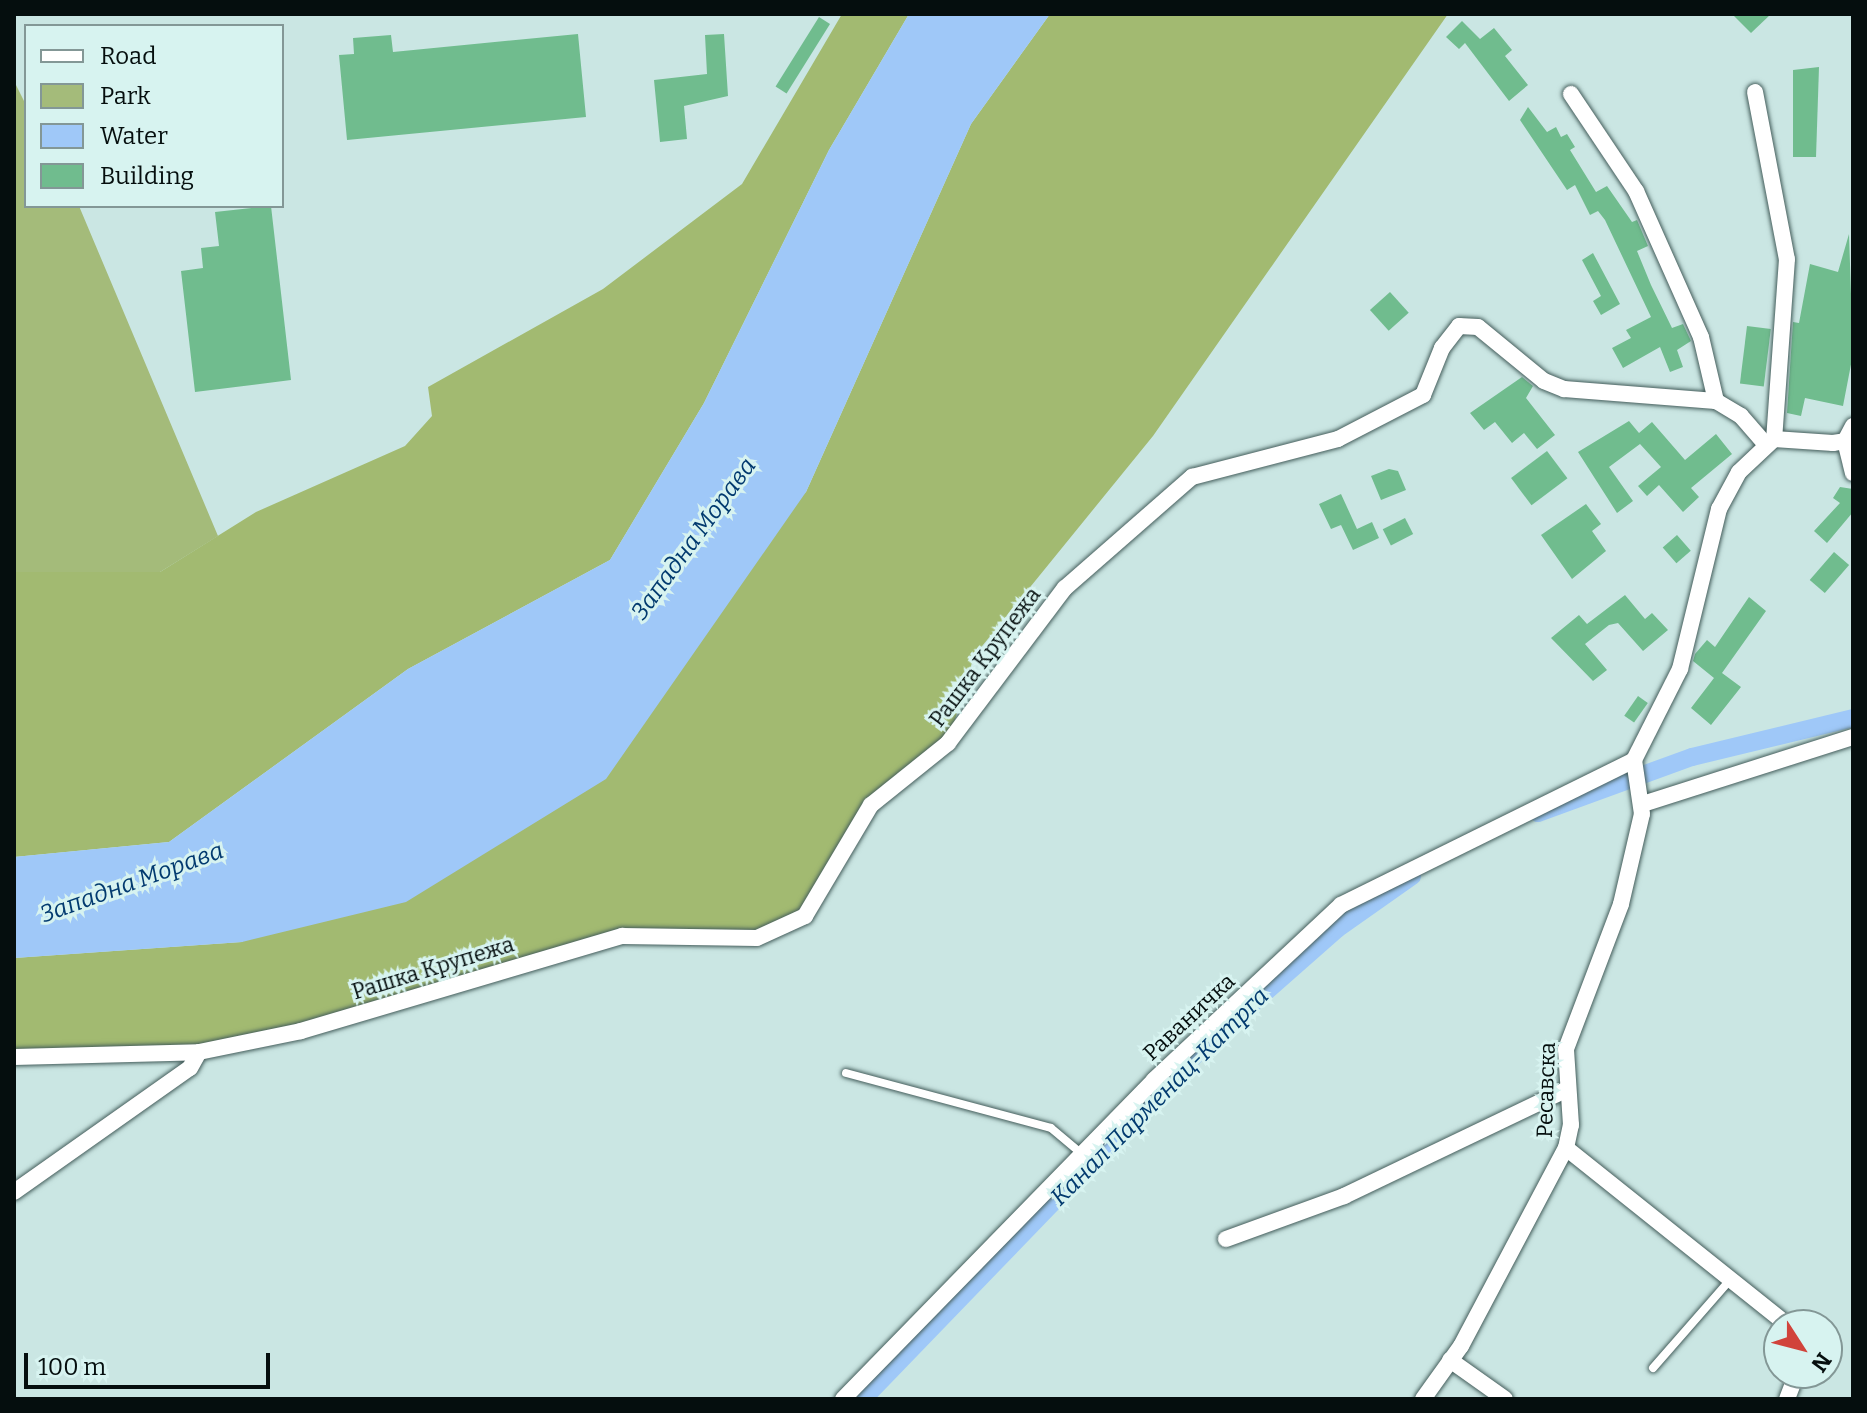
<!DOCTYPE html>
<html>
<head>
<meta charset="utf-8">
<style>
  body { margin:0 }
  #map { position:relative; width:1867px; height:1413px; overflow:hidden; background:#cae6e3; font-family:Bitter,serif }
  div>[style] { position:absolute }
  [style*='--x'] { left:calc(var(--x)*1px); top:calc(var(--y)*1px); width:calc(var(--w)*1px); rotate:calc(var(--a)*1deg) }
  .green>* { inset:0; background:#a4bb7a }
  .forest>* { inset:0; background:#a2ba71 }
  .water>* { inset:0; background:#9fc8f8 }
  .canal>* { height:18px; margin:-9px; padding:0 9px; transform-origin:9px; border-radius:9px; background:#9fc8f8 }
  .building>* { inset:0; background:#70bc8e; transform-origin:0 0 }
  .roads { filter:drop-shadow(0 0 2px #445d5b) drop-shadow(0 0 2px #445d5b) }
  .lane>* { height:8px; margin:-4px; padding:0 4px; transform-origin:4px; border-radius:4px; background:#fff }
  .street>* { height:16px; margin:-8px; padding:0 8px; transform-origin:8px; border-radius:8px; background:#fff }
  span { translate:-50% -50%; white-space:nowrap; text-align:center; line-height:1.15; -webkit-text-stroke:6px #d7f3f0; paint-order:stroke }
  .street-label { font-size:22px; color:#050e0e }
  .water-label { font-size:24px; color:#023a6f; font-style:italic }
  .frame { position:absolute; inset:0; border:16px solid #050e0e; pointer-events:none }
  .legend { position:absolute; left:24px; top:24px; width:260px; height:184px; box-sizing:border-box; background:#d7f3f0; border:2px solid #839796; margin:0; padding:10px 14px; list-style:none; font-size:24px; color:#050e0e }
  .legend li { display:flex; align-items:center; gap:16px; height:40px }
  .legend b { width:40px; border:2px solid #839796 }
  .north { position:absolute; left:1763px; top:1309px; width:80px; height:80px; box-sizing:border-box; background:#d7f3f0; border:2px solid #839796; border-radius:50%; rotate:126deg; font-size:22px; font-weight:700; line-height:32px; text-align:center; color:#050e0e }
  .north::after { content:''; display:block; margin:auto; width:28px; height:36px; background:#d1433b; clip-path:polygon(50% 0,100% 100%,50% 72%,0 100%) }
  .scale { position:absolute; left:24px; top:1353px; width:246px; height:36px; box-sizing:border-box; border:4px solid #050e0e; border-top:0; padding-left:10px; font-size:24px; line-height:28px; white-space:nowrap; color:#050e0e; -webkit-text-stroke:6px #d7f3f0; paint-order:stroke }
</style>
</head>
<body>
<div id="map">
  <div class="green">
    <i style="clip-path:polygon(14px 81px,26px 105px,26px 206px,79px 206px,218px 536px,160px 572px,14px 572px)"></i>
  </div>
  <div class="forest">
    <i style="clip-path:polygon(842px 14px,909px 14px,829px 150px,704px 403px,610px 560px,408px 669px,169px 842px,14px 857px,14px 572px,160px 572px,256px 512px,405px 446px,432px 416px,428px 387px,603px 289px,742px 184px)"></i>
    <i style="clip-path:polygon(1050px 14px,1448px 14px,1153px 436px,974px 656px,948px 743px,871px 805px,805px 916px,757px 938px,622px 936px,199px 1052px,14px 1057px,14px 958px,242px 942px,806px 492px,971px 124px)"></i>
  </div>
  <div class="water">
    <i style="clip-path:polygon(909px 14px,1050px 14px,971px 124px,806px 492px,606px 779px,406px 902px,242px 942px,14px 958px,14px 857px,169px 842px,408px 669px,610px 560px,704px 403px,829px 150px)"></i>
  </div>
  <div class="canal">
    <i style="--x:1538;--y:813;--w:164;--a:-20"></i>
    <i style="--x:1692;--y:757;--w:166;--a:-13.6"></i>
    <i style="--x:863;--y:1399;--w:488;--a:-46"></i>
    <i style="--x:1202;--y:1048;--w:180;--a:-41.4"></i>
    <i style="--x:1337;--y:929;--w:92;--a:-35.2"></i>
  </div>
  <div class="building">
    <i style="clip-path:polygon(1732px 14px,1771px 14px,1751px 33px)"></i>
    <i style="left:819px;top:17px;width:13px;height:82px;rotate:32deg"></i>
    <i style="clip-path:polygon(1462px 21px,1480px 39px,1494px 28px,1512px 50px,1505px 56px,1528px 85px,1509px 101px,1465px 43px,1459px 49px,1446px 37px)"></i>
    <i style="clip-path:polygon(578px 34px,586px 117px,347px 140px,339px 55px,354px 54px,353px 38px,391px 35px,393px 52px)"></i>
    <i style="clip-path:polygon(724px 34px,728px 96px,684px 106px,687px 139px,660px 142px,654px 80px,707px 74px,705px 35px)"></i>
    <i style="clip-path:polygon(1819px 67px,1816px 157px,1793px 157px,1793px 70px)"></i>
    <i style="clip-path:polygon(1528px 107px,1547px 132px,1556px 127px,1561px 137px,1567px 134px,1575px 147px,1570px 150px,1596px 192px,1607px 186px,1632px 222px,1637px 220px,1648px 246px,1637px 251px,1651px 285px,1672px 328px,1683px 324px,1691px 341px,1677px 350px,1683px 367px,1670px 372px,1660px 347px,1623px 368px,1612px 348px,1631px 338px,1626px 330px,1651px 317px,1605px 220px,1598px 211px,1590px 215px,1575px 185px,1567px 190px,1520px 120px)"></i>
    <i style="clip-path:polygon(271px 206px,291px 380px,195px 392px,181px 271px,203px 268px,201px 248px,219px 246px,215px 212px)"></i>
    <i style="clip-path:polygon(1849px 234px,1853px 354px,1843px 406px,1805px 398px,1801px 416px,1787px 413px,1793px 322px,1799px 323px,1810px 264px,1838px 272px)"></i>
    <i style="clip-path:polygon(1593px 253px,1620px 304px,1601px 315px,1593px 301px,1601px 296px,1582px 260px)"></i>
    <i style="left:1390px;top:292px;width:28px;height:27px;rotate:48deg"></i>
    <i style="left:1747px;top:326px;width:24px;height:58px;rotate:7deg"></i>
    <i style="clip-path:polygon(1522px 377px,1533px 386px,1526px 398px,1555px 435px,1537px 449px,1524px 433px,1512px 443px,1495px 422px,1484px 430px,1470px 413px)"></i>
    <i style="clip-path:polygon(1629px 421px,1639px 433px,1652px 422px,1685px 460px,1716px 434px,1732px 454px,1691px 488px,1699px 497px,1683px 512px,1659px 485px,1647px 496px,1638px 486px,1661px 467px,1640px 444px,1609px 467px,1633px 501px,1617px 513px,1578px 452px)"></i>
    <i style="left:1547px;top:451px;width:34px;height:45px;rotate:53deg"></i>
    <i style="clip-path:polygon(1389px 469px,1398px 471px,1406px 490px,1381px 500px,1371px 476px)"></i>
    <i style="clip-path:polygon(1840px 487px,1853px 489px,1853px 512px,1827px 543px,1814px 531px,1840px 503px,1833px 498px)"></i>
    <i style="clip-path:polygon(1341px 494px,1357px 529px,1372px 522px,1379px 538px,1353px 550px,1341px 525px,1331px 529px,1319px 504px)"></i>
    <i style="clip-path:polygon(1586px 504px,1601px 524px,1592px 531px,1606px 551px,1572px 579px,1541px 535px)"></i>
    <i style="left:1405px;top:518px;width:18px;height:25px;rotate:63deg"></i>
    <i style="left:1677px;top:535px;width:21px;height:19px;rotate:49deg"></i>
    <i style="left:1834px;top:552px;width:20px;height:37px;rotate:41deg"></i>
    <i style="clip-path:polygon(1625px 595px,1645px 619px,1652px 613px,1668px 630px,1643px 651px,1618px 623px,1609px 625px,1585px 644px,1607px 670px,1593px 681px,1551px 638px,1579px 615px,1587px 624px)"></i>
    <i style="clip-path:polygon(1749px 597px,1766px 611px,1722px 673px,1741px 687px,1711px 725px,1691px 708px,1714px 678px,1693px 661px,1695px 654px,1707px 640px,1715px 647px)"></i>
    <i style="left:1638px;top:696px;width:12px;height:24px;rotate:35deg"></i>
  </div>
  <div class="roads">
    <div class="lane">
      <i style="--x:846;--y:1073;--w:212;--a:15"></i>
      <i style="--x:1051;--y:1128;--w:40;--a:40"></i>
      <i style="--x:1653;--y:1368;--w:118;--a:-48.8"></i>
    </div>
    <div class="street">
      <i style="--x:1755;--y:92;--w:170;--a:79.2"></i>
      <i style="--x:1787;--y:259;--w:180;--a:94.1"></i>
      <i style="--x:1571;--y:94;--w:117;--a:56.2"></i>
      <i style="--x:1636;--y:191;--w:160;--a:66"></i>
      <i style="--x:1701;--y:337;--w:66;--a:76.8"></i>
      <i style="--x:1845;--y:441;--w:33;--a:76"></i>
      <i style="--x:1643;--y:804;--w:220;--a:-17.7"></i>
      <i style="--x:14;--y:1057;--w:185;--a:-1.5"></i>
      <i style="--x:199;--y:1052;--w:104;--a:-11.6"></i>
      <i style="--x:301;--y:1031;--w:335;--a:-16.5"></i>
      <i style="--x:622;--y:936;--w:135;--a:0.8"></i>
      <i style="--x:757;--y:938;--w:53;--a:-24.6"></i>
      <i style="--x:805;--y:916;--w:129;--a:-59.3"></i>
      <i style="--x:871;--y:805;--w:99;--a:-38.8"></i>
      <i style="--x:948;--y:743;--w:194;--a:-53"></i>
      <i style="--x:1065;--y:588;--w:169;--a:-41.2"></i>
      <i style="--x:1192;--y:477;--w:151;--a:-14.6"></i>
      <i style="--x:1338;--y:439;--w:96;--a:-27.4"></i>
      <i style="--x:1423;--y:395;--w:51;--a:-68"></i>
      <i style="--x:1442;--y:348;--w:28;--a:-52"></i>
      <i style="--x:1459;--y:326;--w:19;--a:3"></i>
      <i style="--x:1478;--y:327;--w:85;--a:39.3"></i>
      <i style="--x:1544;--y:381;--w:22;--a:22"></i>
      <i style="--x:1564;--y:389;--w:152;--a:4.5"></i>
      <i style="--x:1716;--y:401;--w:29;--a:31"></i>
      <i style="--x:1741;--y:416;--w:38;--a:49"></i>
      <i style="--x:1566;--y:1148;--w:284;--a:38.6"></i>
      <i style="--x:14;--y:1192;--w:215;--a:-35.2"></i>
      <i style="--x:190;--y:1068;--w:18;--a:-61"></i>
      <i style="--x:1226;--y:1239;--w:126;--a:-20"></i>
      <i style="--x:1344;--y:1196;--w:245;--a:-25.6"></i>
      <i style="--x:1450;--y:1360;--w:67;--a:35.3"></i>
      <i style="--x:843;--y:1399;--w:446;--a:-45.7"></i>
      <i style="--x:1154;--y:1080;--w:256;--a:-43.1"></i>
      <i style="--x:1341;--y:905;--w:327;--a:-26.3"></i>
      <i style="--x:1423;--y:1399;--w:65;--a:-54.4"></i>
      <i style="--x:1461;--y:1346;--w:224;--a:-62.1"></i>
      <i style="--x:1566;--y:1148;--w:24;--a:-78"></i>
      <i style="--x:1571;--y:1125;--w:76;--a:-93.8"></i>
      <i style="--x:1566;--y:1049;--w:155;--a:-69.2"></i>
      <i style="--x:1621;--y:904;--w:92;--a:-76.9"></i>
      <i style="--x:1642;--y:814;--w:55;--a:-98.4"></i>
      <i style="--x:1634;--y:760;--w:102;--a:-63.2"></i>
      <i style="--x:1680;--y:669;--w:165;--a:-76.3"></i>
      <i style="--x:1719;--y:509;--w:42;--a:-61.6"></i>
      <i style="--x:1739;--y:472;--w:48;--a:-43.3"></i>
      <i style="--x:1774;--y:439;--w:59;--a:3.9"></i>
      <i style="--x:1833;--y:443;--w:12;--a:-9"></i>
      <i style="--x:1845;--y:441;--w:17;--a:-62"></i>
      <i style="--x:1787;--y:1399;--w:28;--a:-69"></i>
    </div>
  </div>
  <div class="street-label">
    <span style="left:985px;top:657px;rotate:-53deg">Рашка Крупежа</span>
    <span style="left:433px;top:968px;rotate:-17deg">Рашка Крупежа</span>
    <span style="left:1189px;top:1017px;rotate:-43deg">Раваничка</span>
    <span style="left:1546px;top:1090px;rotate:-88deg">Ресавска</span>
  </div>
  <div class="water-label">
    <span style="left:694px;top:539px;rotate:-54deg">Западна Морава</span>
    <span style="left:132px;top:883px;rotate:-20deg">Западна Морава</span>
    <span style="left:1160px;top:1097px;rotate:-45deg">Канал Парменац-Катрга</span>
  </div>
  <div class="frame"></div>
  <ul class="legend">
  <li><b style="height:10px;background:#fff"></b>Road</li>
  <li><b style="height:22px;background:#a4bb7a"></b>Park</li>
  <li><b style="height:22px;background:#9fc8f8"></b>Water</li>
  <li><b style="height:22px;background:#70bc8e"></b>Building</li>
  </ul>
  <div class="north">N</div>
  <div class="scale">100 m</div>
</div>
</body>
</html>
